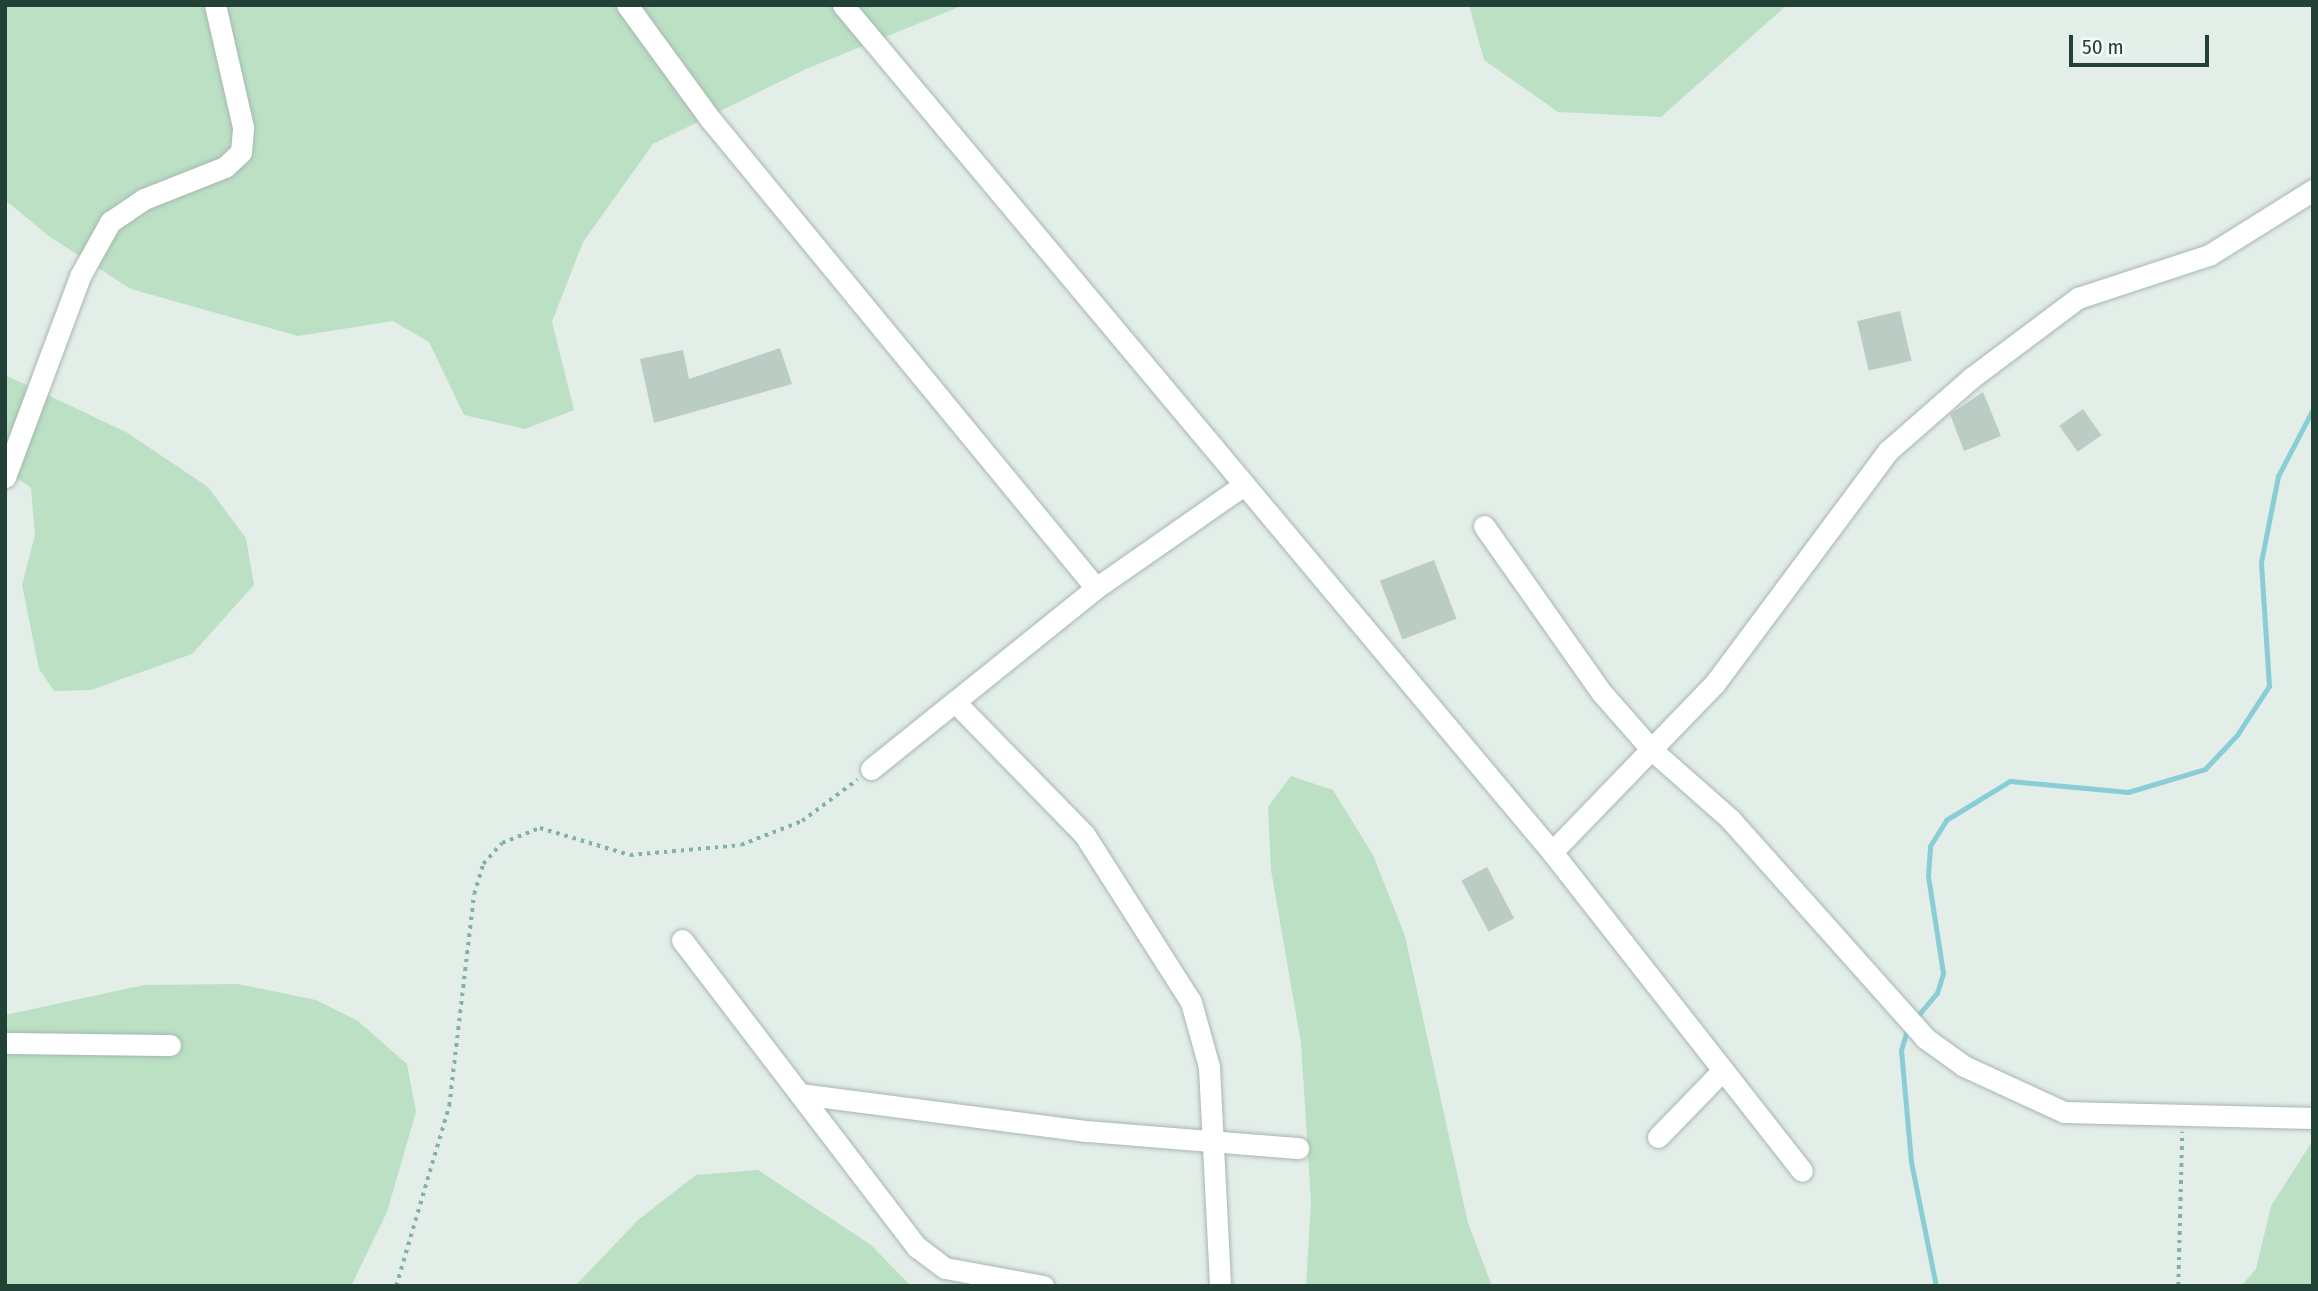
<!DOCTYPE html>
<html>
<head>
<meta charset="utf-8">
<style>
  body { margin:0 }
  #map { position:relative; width:2318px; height:1291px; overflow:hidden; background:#e4eee9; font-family:"Fira Sans Condensed",sans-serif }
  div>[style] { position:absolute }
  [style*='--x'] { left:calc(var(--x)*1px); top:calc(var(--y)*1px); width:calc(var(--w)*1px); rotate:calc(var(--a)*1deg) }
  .green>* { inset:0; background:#bbe0c4 }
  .stream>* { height:5px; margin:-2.5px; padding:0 2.5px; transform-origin:2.5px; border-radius:2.5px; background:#89cdd6 }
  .building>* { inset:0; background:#bbccc5; transform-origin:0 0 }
  .path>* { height:3.5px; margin-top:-1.75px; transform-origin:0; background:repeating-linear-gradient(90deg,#82b3a2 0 3.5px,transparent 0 8.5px) }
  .roads { filter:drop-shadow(0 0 2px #a6b7b0) drop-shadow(0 0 2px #a6b7b0) }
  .minor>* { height:21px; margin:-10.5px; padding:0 10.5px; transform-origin:10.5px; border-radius:10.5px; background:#fff }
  span { translate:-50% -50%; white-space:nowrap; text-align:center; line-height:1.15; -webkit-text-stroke:7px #f4faf7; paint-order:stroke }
  .frame { position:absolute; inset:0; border:7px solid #224137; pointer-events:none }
  .scale { position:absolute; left:2069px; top:35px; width:140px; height:32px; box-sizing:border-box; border:4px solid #224137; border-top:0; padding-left:9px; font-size:21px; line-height:24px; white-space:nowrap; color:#224137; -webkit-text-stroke:5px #f4faf7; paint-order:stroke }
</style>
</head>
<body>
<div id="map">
  <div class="green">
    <i style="clip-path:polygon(5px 5px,964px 5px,806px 69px,653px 144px,583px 242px,552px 322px,574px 410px,525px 429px,464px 415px,429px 342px,393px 321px,298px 336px,131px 289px,50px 237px,5px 200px)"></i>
    <i style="clip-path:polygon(1469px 5px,1787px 5px,1661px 117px,1558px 112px,1484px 60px)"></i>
    <i style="clip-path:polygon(5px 375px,126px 432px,208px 487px,246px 538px,254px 585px,192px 654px,91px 690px,54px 691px,39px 669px,22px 585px,35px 535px,31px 488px,5px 469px)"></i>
    <i style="clip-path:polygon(1291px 776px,1333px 790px,1373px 855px,1405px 936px,1468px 1223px,1492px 1286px,1306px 1286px,1311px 1202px,1301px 1043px,1271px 870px,1268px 807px)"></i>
    <i style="clip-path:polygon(238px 984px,316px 1000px,358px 1021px,407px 1064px,416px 1112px,387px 1212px,351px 1286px,5px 1286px,5px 1015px,144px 985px)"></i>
    <i style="clip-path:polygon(2313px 1140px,2313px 1286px,2241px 1286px,2256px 1269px,2271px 1206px)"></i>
    <i style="clip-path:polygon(758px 1170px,871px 1245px,911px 1286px,575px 1286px,638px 1220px,696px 1175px)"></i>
  </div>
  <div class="stream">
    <i style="--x:1915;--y:1019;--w:34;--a:-50"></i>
    <i style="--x:1937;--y:993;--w:21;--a:-73"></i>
    <i style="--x:1943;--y:973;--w:98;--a:-98.8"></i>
    <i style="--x:1928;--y:876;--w:30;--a:-86"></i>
    <i style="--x:1930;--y:846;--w:31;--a:-58"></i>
    <i style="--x:1946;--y:820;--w:75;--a:-31.4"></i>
    <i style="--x:2010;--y:781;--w:119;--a:5.3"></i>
    <i style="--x:2128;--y:792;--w:80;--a:-16.6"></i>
    <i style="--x:2205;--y:769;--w:47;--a:-46.7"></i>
    <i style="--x:2237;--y:735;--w:59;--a:-56.9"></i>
    <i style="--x:2269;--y:686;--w:124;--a:-93.7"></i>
    <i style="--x:2261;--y:562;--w:88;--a:-78.8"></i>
    <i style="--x:2278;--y:476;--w:76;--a:-62.4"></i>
    <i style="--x:1908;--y:1026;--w:25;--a:106"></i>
    <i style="--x:1901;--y:1050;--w:112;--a:84.9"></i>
    <i style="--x:1911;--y:1162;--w:126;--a:78.6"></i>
  </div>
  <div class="building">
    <i style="left:1900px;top:311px;width:51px;height:44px;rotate:77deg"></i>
    <i style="clip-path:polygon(780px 348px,792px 384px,654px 423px,640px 359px,683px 350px,689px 379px)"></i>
    <i style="clip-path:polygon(1983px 392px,2001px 436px,1964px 451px,1950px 414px)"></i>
    <i style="left:2083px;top:409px;width:32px;height:29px;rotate:55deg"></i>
    <i style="left:1434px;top:560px;width:63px;height:58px;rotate:69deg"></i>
    <i style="left:1487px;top:867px;width:58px;height:29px;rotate:62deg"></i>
  </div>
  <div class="path">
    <i style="--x:396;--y:1286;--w:188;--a:-73.6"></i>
    <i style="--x:449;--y:1106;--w:213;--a:-83.3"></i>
    <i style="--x:474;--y:894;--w:31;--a:-73"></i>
    <i style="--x:483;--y:864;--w:28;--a:-48"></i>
    <i style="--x:502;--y:843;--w:41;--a:-21.5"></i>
    <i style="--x:540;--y:828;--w:94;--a:16.7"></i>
    <i style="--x:630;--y:855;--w:111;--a:-5.1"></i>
    <i style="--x:741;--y:845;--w:66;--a:-21.5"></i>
    <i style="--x:802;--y:821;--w:69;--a:-36.7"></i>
    <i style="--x:2178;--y:1286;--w:154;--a:-88.5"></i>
  </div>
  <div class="roads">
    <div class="minor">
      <i style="--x:627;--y:5;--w:142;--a:53.9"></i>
      <i style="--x:711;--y:120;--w:606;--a:50.56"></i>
      <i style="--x:843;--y:5;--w:1105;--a:50.07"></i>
      <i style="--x:1552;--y:852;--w:405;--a:51.9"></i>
      <i style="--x:5;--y:477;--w:215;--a:-69.5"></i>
      <i style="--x:80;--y:276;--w:62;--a:-60.9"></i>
      <i style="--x:110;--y:222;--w:41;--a:-34.1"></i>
      <i style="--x:144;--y:199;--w:87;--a:-21.6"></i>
      <i style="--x:225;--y:167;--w:22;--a:-43"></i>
      <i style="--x:241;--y:152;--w:25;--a:-85"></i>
      <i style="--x:243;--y:127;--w:125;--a:-102.9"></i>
      <i style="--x:1484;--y:526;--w:203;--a:54.8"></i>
      <i style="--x:1601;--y:692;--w:77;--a:48.7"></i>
      <i style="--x:1652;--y:750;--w:106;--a:41.5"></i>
      <i style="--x:1731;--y:820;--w:292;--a:48.3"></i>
      <i style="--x:1925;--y:1038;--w:48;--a:35.7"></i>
      <i style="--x:1964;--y:1066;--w:110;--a:24.7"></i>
      <i style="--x:2064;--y:1112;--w:249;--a:1.4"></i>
      <i style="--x:958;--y:705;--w:180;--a:45.7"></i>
      <i style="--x:1084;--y:834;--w:199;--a:57.5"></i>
      <i style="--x:1191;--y:1002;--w:67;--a:74.5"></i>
      <i style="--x:1209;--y:1067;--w:219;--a:87.1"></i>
      <i style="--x:871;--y:769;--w:289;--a:-38.8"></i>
      <i style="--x:1096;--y:588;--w:177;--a:-34.9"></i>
      <i style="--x:1552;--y:852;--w:235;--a:-46"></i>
      <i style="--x:1715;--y:683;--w:289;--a:-53.3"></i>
      <i style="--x:1888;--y:451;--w:111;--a:-41.3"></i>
      <i style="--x:1971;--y:378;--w:134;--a:-36.8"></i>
      <i style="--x:2078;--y:298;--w:138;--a:-18.2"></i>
      <i style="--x:2209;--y:255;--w:123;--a:-32"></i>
      <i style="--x:682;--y:940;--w:387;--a:52.6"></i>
      <i style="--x:917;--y:1247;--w:35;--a:37"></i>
      <i style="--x:945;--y:1268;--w:100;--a:10.4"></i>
      <i style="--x:5;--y:1043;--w:165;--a:0.7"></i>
      <i style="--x:800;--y:1094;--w:288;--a:7.4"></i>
      <i style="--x:1086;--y:1131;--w:213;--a:4.6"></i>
      <i style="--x:1658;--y:1137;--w:93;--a:-45.9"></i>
    </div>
  </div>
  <div class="frame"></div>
  <div class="scale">50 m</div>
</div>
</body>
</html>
